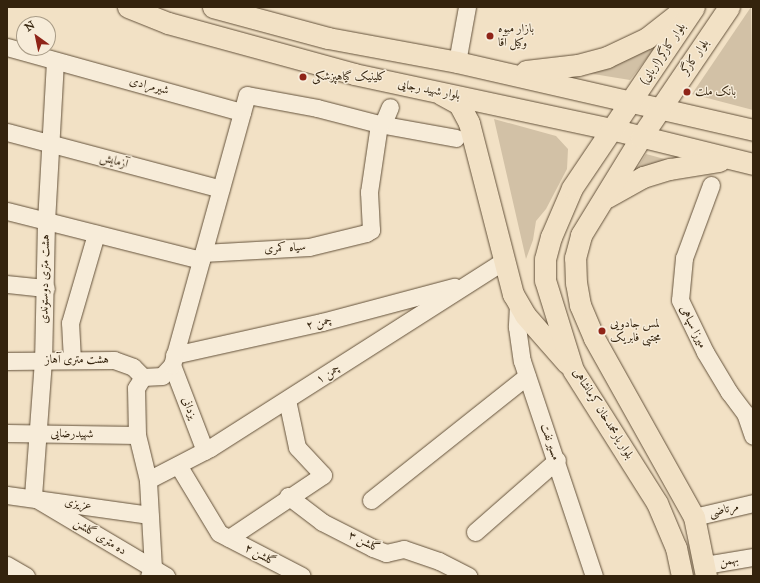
<!DOCTYPE html>
<html>
<head>
<meta charset="utf-8">
<style>
  body { margin:0 }
  #map { position:relative; width:760px; height:583px; overflow:hidden; background:#f2e1c5; font-family:"IM FELL Great Primer",Amiri,serif }
  div>[style] { position:absolute }
  [style*='--x'] { left:calc(var(--x)*1px); top:calc(var(--y)*1px); width:calc(var(--w)*1px); rotate:calc(var(--a)*1deg) }
  .green>* { inset:0; background:#d2c1a6 }
  .roads { filter:drop-shadow(0 0 1px #64523b) drop-shadow(0 0 1px #64523b) }
  .minor>* { height:17px; margin:-8.5px; padding:0 8.5px; transform-origin:8.5px; border-radius:8.5px; background:#f7ecd9 }
  .major>* { height:21px; margin:-10.5px; padding:0 10.5px; transform-origin:10.5px; border-radius:10.5px; background:#f2e1c5 }
  .dots>* { width:11px; height:11px; translate:-50% -50%; box-sizing:border-box; border:2px solid #f7ecd9; border-radius:50% }
  span { translate:-50% -50%; white-space:nowrap; text-align:center; line-height:1.15; -webkit-text-stroke:3px #f7ecd9; paint-order:stroke }
  .poi-label { font-size:12px; color:#34230d }
  .left { translate:0 -50%; text-align:left }
  .street-label { font-size:12px; color:#34230d }
  .frame { position:absolute; inset:0; border:8px solid #34230d; pointer-events:none }
  .north { position:absolute; left:16px; top:16px; width:40px; height:40px; box-sizing:border-box; background:#f7ecd9; border:1px solid #a99c87; border-radius:50%; rotate:327deg; font-size:11px; font-weight:700; line-height:16px; text-align:center; color:#34230d }
  .north::after { content:''; display:block; margin:auto; width:14px; height:18px; background:#8f2418; clip-path:polygon(50% 0,100% 100%,50% 72%,0 100%) }
</style>
</head>
<body>
<div id="map">
  <div class="green">
    <i style="clip-path:polygon(751px 7px,753px 110px,692px 94px)"></i>
    <i style="clip-path:polygon(660px 41px,630px 80px,587px 73px)"></i>
    <i style="clip-path:polygon(494px 119px,556px 136px,568px 149px,567px 169px,546px 209px,536px 221px,533px 240px,526px 259px)"></i>
    <i style="clip-path:polygon(646px 154px,672px 161px,635px 172px)"></i>
  </div>
  <div class="roads">
    <div class="minor">
      <i style="--x:7;--y:47;--w:244;--a:15.5"></i>
      <i style="--x:55;--y:61;--w:160;--a:93.2"></i>
      <i style="--x:46;--y:221;--w:139;--a:91.2"></i>
      <i style="--x:43;--y:360;--w:137;--a:94.2"></i>
      <i style="--x:33;--y:497;--w:155;--a:30.7"></i>
      <i style="--x:457;--y:62;--w:56;--a:-79.7"></i>
      <i style="--x:7;--y:132;--w:221;--a:14.9"></i>
      <i style="--x:711;--y:185;--w:78;--a:110.3"></i>
      <i style="--x:684;--y:258;--w:42;--a:95.4"></i>
      <i style="--x:680;--y:300;--w:58;--a:64.3"></i>
      <i style="--x:705;--y:352;--w:47;--a:59"></i>
      <i style="--x:729;--y:392;--w:26;--a:53"></i>
      <i style="--x:745;--y:413;--w:24;--a:71"></i>
      <i style="--x:7;--y:211;--w:200;--a:14.2"></i>
      <i style="--x:203;--y:253;--w:106;--a:-3.2"></i>
      <i style="--x:309;--y:247;--w:59;--a:-13.8"></i>
      <i style="--x:366;--y:233;--w:6;--a:-31"></i>
      <i style="--x:371;--y:230;--w:38;--a:-93"></i>
      <i style="--x:369;--y:192;--w:69;--a:-81.6"></i>
      <i style="--x:379;--y:124;--w:78;--a:10.3"></i>
      <i style="--x:7;--y:284;--w:39;--a:6"></i>
      <i style="--x:518;--y:305;--w:22;--a:93"></i>
      <i style="--x:517;--y:327;--w:34;--a:82"></i>
      <i style="--x:522;--y:361;--w:227;--a:71.5"></i>
      <i style="--x:174;--y:355;--w:152;--a:-12.6"></i>
      <i style="--x:322;--y:322;--w:137;--a:-14.9"></i>
      <i style="--x:72;--y:360;--w:37;--a:-93"></i>
      <i style="--x:70;--y:323;--w:93;--a:-73.7"></i>
      <i style="--x:7;--y:361;--w:107;--a:-0.5"></i>
      <i style="--x:114;--y:360;--w:20;--a:20"></i>
      <i style="--x:133;--y:367;--w:14;--a:45"></i>
      <i style="--x:172;--y:365;--w:92;--a:69"></i>
      <i style="--x:7;--y:433;--w:130;--a:0.9"></i>
      <i style="--x:178;--y:465;--w:79;--a:58.9"></i>
      <i style="--x:219;--y:533;--w:93;--a:27.4"></i>
      <i style="--x:148;--y:480;--w:70;--a:-27.3"></i>
      <i style="--x:210;--y:448;--w:348;--a:-32.5"></i>
      <i style="--x:7;--y:495;--w:144;--a:8"></i>
      <i style="--x:288;--y:496;--w:43;--a:37.4"></i>
      <i style="--x:322;--y:522;--w:57;--a:27"></i>
      <i style="--x:373;--y:548;--w:14;--a:21"></i>
      <i style="--x:386;--y:553;--w:18;--a:-13"></i>
      <i style="--x:404;--y:549;--w:37;--a:19"></i>
      <i style="--x:439;--y:561;--w:33;--a:27"></i>
      <i style="--x:371;--y:500;--w:199;--a:-38.5"></i>
      <i style="--x:694;--y:517;--w:61;--a:-13.3"></i>
      <i style="--x:475;--y:532;--w:109;--a:-41.3"></i>
      <i style="--x:229;--y:538;--w:113;--a:-33.8"></i>
      <i style="--x:323;--y:475;--w:38;--a:-133"></i>
      <i style="--x:297;--y:447;--w:48;--a:-102"></i>
      <i style="--x:7;--y:565;--w:22;--a:30"></i>
      <i style="--x:705;--y:565;--w:49;--a:-9.5"></i>
      <i style="--x:149;--y:576;--w:9;--a:-63"></i>
      <i style="--x:153;--y:568;--w:88;--a:-93.3"></i>
      <i style="--x:148;--y:480;--w:46;--a:-103.7"></i>
      <i style="--x:137;--y:435;--w:47;--a:-91.2"></i>
      <i style="--x:136;--y:388;--w:13;--a:-58"></i>
      <i style="--x:143;--y:377;--w:19;--a:-3"></i>
      <i style="--x:162;--y:376;--w:15;--a:-48"></i>
      <i style="--x:172;--y:365;--w:280;--a:-74.5"></i>
      <i style="--x:247;--y:95;--w:71;--a:10.5"></i>
      <i style="--x:317;--y:108;--w:64;--a:14.5"></i>
      <i style="--x:379;--y:124;--w:6;--a:-31"></i>
      <i style="--x:384;--y:121;--w:15;--a:-67"></i>
    </div>
    <div class="major">
      <i style="--x:128;--y:7;--w:43;--a:21.8"></i>
      <i style="--x:168;--y:23;--w:193;--a:15.3"></i>
      <i style="--x:354;--y:74;--w:263;--a:12.1"></i>
      <i style="--x:611;--y:129;--w:146;--a:13.8"></i>
      <i style="--x:213;--y:7;--w:119;--a:15.1"></i>
      <i style="--x:328;--y:38;--w:131;--a:10.5"></i>
      <i style="--x:457;--y:62;--w:304;--a:12.9"></i>
      <i style="--x:526;--y:71;--w:52;--a:-6.6"></i>
      <i style="--x:578;--y:65;--w:30;--a:-15"></i>
      <i style="--x:607;--y:57;--w:44;--a:-25.4"></i>
      <i style="--x:647;--y:38;--w:47;--a:-38.1"></i>
      <i style="--x:441;--y:94;--w:21;--a:29"></i>
      <i style="--x:459;--y:104;--w:21;--a:62"></i>
      <i style="--x:469;--y:123;--w:177;--a:75.6"></i>
      <i style="--x:513;--y:294;--w:24;--a:60"></i>
      <i style="--x:525;--y:315;--w:64;--a:48.8"></i>
      <i style="--x:607;--y:197;--w:41;--a:-29.1"></i>
      <i style="--x:643;--y:177;--w:28;--a:-17"></i>
      <i style="--x:670;--y:169;--w:50;--a:-9.3"></i>
      <i style="--x:682;--y:576;--w:29;--a:-102"></i>
      <i style="--x:676;--y:548;--w:49;--a:-112.9"></i>
      <i style="--x:657;--y:503;--w:157;--a:-122.3"></i>
      <i style="--x:573;--y:370;--w:94;--a:-107.3"></i>
      <i style="--x:545;--y:280;--w:21;--a:-90"></i>
      <i style="--x:545;--y:259;--w:23;--a:-75"></i>
      <i style="--x:551;--y:237;--w:53;--a:-66.8"></i>
      <i style="--x:572;--y:188;--w:218;--a:-56"></i>
      <i style="--x:706;--y:576;--w:60;--a:-101.5"></i>
      <i style="--x:694;--y:517;--w:205;--a:-119.2"></i>
      <i style="--x:594;--y:338;--w:36;--a:-113"></i>
      <i style="--x:580;--y:305;--w:22;--a:-100"></i>
      <i style="--x:576;--y:283;--w:25;--a:-92"></i>
      <i style="--x:575;--y:258;--w:24;--a:-75"></i>
      <i style="--x:581;--y:235;--w:115;--a:-58.5"></i>
      <i style="--x:641;--y:137;--w:157;--a:-55.9"></i>
    </div>
  </div>
  <div class="dots">
    <i style="left:490px;top:36px;background:#8f2418"></i>
    <i style="left:303px;top:77px;background:#8f2418"></i>
    <i style="left:687px;top:92px;background:#8f2418"></i>
    <i style="left:602px;top:331px;background:#8f2418"></i>
  </div>
  <div class="poi-label">
    <span class="left" style="left:498px;top:36px">بازار میوه<br>وکیل آقا</span>
    <span class="left" style="left:312px;top:77px">کلینیک گیاهپزشکی</span>
    <span class="left" style="left:695px;top:92px">بانک ملت</span>
    <span class="left" style="left:610px;top:331px">لمس جادویی<br>مجتبی فابریک</span>
  </div>
  <div class="street-label">
    <span style="left:663px;top:54px;rotate:-56deg">بلوار کارگر (اربابی)</span>
    <span style="left:695px;top:57px;rotate:-56deg">بلوار کارگر</span>
    <span style="left:149px;top:86px;rotate:15deg">شیرمرادی</span>
    <span style="left:429px;top:90px;rotate:11deg">بلوار شهید رجایی</span>
    <span style="left:114px;top:161px;rotate:15deg">آزمایش</span>
    <span style="left:285px;top:248px;rotate:-3deg">سیاه کمری</span>
    <span style="left:45px;top:279px;rotate:-89deg">هشت متری دوستوندی</span>
    <span style="left:319px;top:323px;rotate:-14deg">چمن ۲</span>
    <span style="left:693px;top:327px;rotate:64deg">میرزا سپاهی</span>
    <span style="left:77px;top:360px">هشت متری آهاز</span>
    <span style="left:328px;top:374px;rotate:-33deg">چمن ۱</span>
    <span style="left:189px;top:408px;rotate:70deg">یزدانی</span>
    <span style="left:603px;top:414px;rotate:58deg">بلوار یارمحمدخان کرمانشاهی</span>
    <span style="left:72px;top:434px;rotate:1deg">شهیدرضایی</span>
    <span style="left:550px;top:442px;rotate:71deg">مسیر نفت</span>
    <span style="left:78px;top:504px;rotate:9deg">عزیزی</span>
    <span style="left:724px;top:510px;rotate:-13deg">مرتاضی</span>
    <span style="left:100px;top:537px;rotate:31deg">ده متری گلشن</span>
    <span style="left:364px;top:542px;rotate:26deg">گلشن ۳</span>
    <span style="left:260px;top:555px;rotate:28deg">گلشن ۲</span>
    <span style="left:729px;top:561px;rotate:-9deg">بهمن</span>
  </div>
  <div class="frame"></div>
  <div class="north">N</div>
</div>
</body>
</html>
